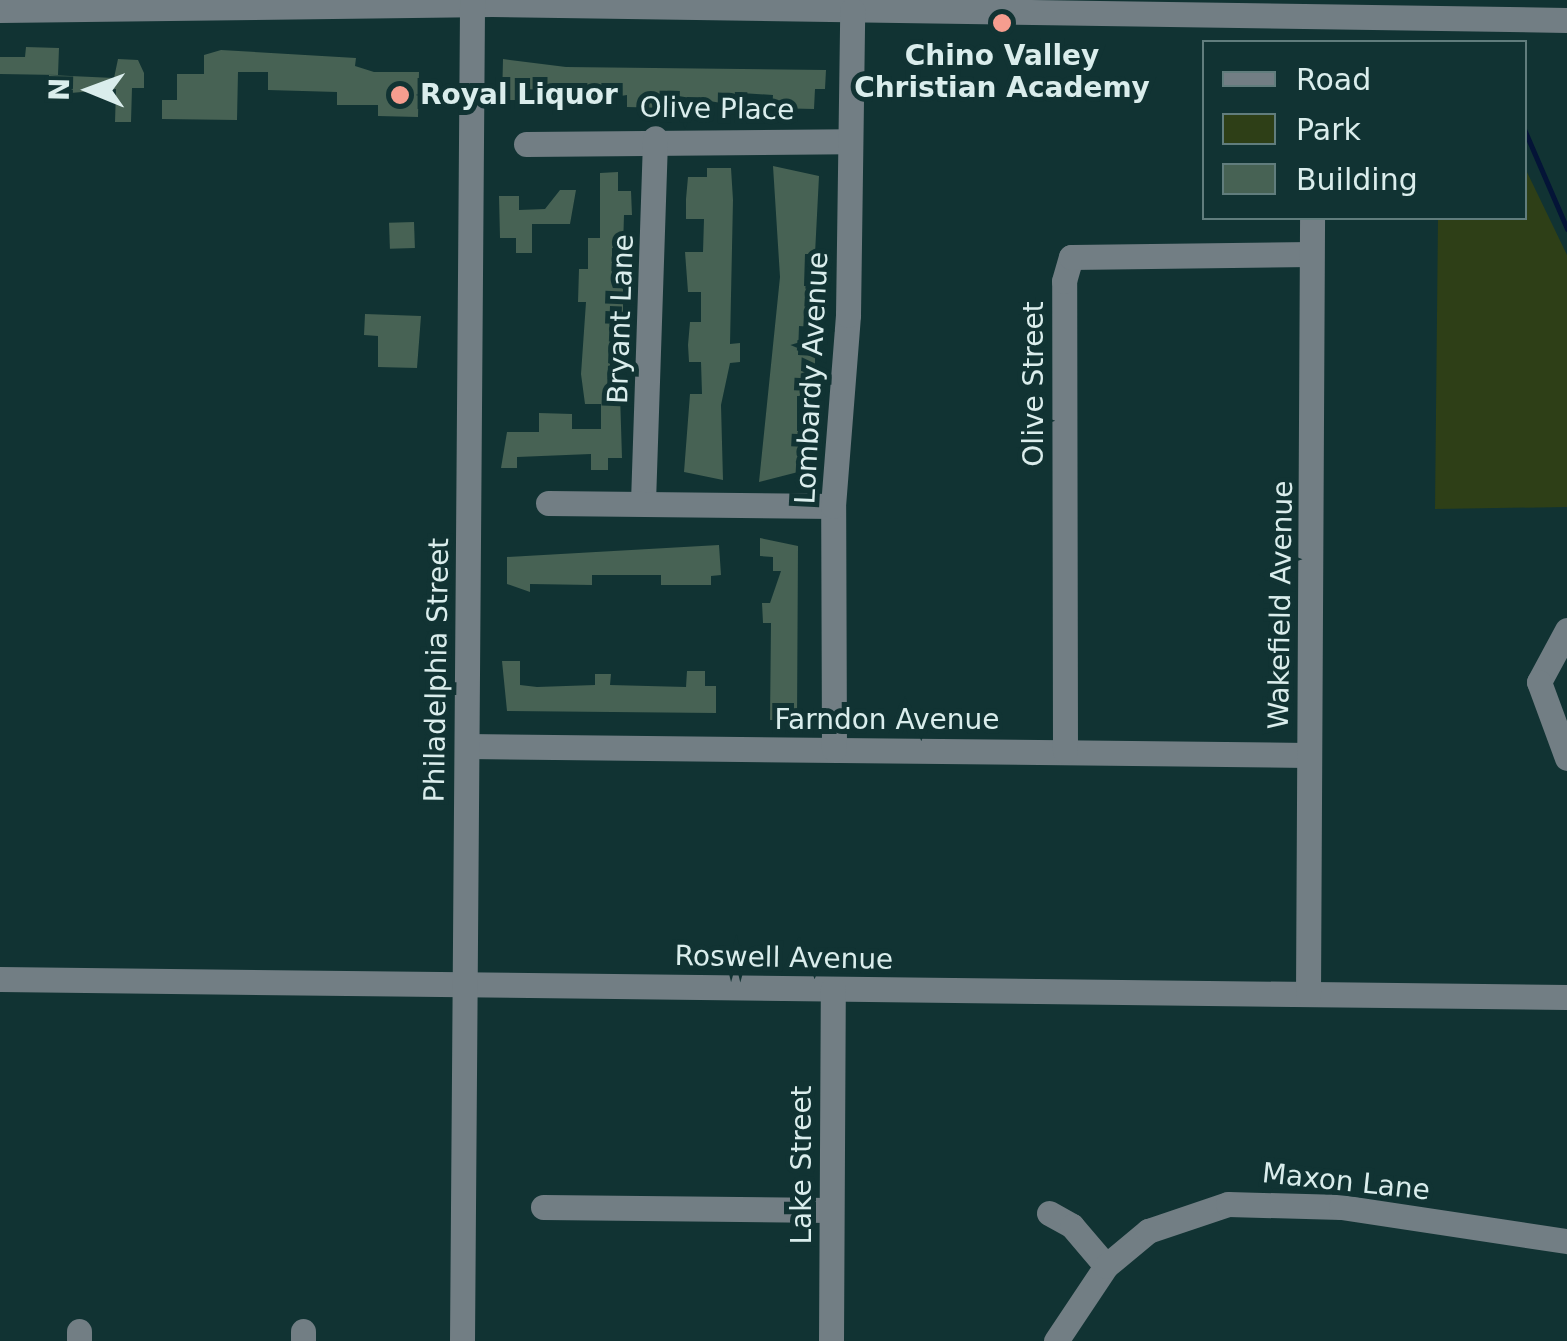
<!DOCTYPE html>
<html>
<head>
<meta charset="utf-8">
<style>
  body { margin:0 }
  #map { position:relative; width:1567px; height:1341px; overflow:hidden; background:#133; font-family:"DejaVu Sans",sans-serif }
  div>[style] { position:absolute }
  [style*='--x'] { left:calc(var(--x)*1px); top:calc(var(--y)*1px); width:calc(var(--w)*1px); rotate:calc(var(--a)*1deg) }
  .green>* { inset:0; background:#2e3f17 }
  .stream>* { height:5px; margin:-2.5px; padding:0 2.5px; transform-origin:2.5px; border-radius:2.5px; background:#041437 }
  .building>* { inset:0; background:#476254; transform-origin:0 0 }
  .minor>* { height:25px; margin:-12.5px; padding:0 12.5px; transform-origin:12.5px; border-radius:12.5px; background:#727e84 }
  .dots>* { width:28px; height:28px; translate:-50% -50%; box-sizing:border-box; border:5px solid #133; border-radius:50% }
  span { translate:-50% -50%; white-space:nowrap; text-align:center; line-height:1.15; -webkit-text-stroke:10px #133; paint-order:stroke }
  .poi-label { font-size:28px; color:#daedec; font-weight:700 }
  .left { translate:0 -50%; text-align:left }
  .street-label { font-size:28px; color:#daedec }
  .legend { position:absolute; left:1202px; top:40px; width:325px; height:180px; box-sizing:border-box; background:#133; border:2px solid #617d7d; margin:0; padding:12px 18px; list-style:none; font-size:30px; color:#daedec }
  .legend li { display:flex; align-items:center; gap:20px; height:50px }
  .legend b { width:50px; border:2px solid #617d7d }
  .north { position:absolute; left:40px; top:40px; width:100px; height:100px; -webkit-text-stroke:8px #133; paint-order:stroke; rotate:271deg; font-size:28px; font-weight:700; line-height:40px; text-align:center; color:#daedec }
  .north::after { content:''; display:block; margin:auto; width:35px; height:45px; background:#daedec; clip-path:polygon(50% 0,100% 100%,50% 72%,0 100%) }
</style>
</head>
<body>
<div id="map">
  <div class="green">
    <i style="clip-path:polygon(1525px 168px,1567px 255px,1567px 507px,1435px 509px,1438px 218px,1524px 218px)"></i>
  </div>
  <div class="stream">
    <i style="--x:1524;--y:129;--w:109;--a:66.7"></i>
  </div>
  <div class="building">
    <i style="clip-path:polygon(26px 47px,59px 48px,58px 75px,0 74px,0 57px,25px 57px)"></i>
    <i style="clip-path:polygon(221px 50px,356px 58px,355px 66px,374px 72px,419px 72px,418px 117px,378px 116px,378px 105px,337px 105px,337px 92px,268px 90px,268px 72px,238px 72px,237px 120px,162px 119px,162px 100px,177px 100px,177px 74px,204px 74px,204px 55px)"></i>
    <i style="clip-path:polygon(118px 59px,138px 60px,144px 73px,144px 88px,132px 88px,131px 122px,115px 122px,116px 89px,48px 95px,49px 75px,114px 78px)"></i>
    <i style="clip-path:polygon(503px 59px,566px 67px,826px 70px,825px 89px,815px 89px,814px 109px,772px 108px,773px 95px,741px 93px,740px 106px,666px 94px,666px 108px,627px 107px,627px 95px,576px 103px,551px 100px,552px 90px,519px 89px,519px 100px,502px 100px)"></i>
    <i style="clip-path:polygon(773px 166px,819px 176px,815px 254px,805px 254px,804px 286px,817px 286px,814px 327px,799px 326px,798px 355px,815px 356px,815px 373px,814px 396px,797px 396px,797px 431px,806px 431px,802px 471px,759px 482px,780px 277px)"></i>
    <i style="clip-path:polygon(707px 168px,731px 168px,733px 200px,730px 344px,740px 343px,740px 362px,730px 363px,721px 405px,723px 480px,684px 472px,690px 394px,702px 394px,701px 362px,689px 362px,688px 345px,690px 322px,701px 322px,701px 292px,688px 292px,685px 252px,703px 252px,704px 219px,686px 219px,686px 199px,688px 177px,707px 177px)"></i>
    <i style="clip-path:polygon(618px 172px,618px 191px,631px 191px,632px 215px,624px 215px,623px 248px,612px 248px,612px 284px,623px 284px,623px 337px,622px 359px,610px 359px,610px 393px,620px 393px,622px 458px,608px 458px,608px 470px,591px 470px,591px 454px,517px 457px,517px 468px,501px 468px,507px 432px,539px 432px,539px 413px,572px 414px,572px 429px,601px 429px,601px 404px,585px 404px,581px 374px,586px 302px,578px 302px,579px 269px,588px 269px,588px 238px,600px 238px,600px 173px)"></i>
    <i style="clip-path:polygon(560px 190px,576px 190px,570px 224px,532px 224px,532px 253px,516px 253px,516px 238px,500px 238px,499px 196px,519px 196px,519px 210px,545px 209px)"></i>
    <i style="left:414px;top:222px;width:26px;height:25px;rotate:88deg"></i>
    <i style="clip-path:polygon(365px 314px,421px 316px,417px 368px,378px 367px,378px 336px,364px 335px)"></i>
    <i style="clip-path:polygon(760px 538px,798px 546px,797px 720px,770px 720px,771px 623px,763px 623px,762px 603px,770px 603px,781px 571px,773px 571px,773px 557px,760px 556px)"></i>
    <i style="clip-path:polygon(719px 545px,721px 575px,711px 576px,711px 585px,661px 585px,661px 575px,592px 575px,592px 585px,530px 584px,530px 592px,507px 584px,507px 557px)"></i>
    <i style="clip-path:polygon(502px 661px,520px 661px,520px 685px,537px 687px,595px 685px,595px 674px,611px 674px,610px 685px,686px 687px,687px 671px,705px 671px,705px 686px,716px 686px,716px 713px,507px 711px)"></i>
  </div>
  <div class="minor">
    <i style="--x:0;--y:10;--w:492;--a:-0.7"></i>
    <i style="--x:492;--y:4;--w:1075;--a:0.85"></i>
    <i style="--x:526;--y:144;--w:322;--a:-0.5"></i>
    <i style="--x:643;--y:502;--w:364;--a:-88.1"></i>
    <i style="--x:548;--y:503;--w:285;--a:0.6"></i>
    <i style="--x:1567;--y:630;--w:59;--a:118.3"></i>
    <i style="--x:1539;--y:682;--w:81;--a:69.8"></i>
    <i style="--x:467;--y:746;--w:840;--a:0.61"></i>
    <i style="--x:834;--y:749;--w:243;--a:-90.2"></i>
    <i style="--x:833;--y:506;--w:192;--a:-85.5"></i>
    <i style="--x:848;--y:315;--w:305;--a:-89.2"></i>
    <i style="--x:1065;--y:751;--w:470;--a:-90.1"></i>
    <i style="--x:1064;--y:281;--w:25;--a:-74"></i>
    <i style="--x:1071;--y:257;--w:240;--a:-0.7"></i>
    <i style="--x:0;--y:979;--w:1567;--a:0.66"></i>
    <i style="--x:1308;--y:994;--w:776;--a:-89.7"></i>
    <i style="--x:543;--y:1207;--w:288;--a:0.6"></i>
    <i style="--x:1049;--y:1213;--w:26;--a:29"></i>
    <i style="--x:1072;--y:1226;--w:52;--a:49.6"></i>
    <i style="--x:303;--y:1331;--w:10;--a:90"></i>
    <i style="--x:79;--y:1341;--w:10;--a:-90"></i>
    <i style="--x:462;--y:1341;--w:1341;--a:-89.57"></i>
    <i style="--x:831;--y:1341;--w:352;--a:-89.7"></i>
    <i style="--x:1056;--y:1341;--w:90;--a:-56.3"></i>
    <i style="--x:1106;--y:1266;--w:55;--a:-39.8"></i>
    <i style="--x:1148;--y:1231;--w:84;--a:-18.6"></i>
    <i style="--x:1228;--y:1204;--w:113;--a:1.5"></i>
    <i style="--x:1341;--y:1207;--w:229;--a:8.6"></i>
  </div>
  <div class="dots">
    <i style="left:1002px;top:23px;background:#f59d8f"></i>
    <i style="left:400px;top:95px;background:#f59d8f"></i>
  </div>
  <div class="poi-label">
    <span style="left:1002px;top:72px">Chino Valley<br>Christian Academy</span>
    <span class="left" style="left:420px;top:95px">Royal Liquor</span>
  </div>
  <div class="street-label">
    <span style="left:717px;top:109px;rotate:1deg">Olive Place</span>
    <span style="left:621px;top:319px;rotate:-88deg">Bryant Lane</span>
    <span style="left:812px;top:378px;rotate:-87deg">Lombardy Avenue</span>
    <span style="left:1034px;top:384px;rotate:-90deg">Olive Street</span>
    <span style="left:1281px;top:605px;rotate:-89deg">Wakefield Avenue</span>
    <span style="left:437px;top:670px;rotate:-89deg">Philadelphia Street</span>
    <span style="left:887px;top:720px">Farndon Avenue</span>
    <span style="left:784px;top:958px;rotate:1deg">Roswell Avenue</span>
    <span style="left:802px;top:1165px;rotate:-90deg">Lake Street</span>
    <span style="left:1346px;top:1182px;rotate:6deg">Maxon Lane</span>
  </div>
  <ul class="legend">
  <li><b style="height:12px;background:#727e84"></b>Road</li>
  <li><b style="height:28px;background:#2e3f17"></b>Park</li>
  <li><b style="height:28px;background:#476254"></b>Building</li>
  </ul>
  <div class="north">N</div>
</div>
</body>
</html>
